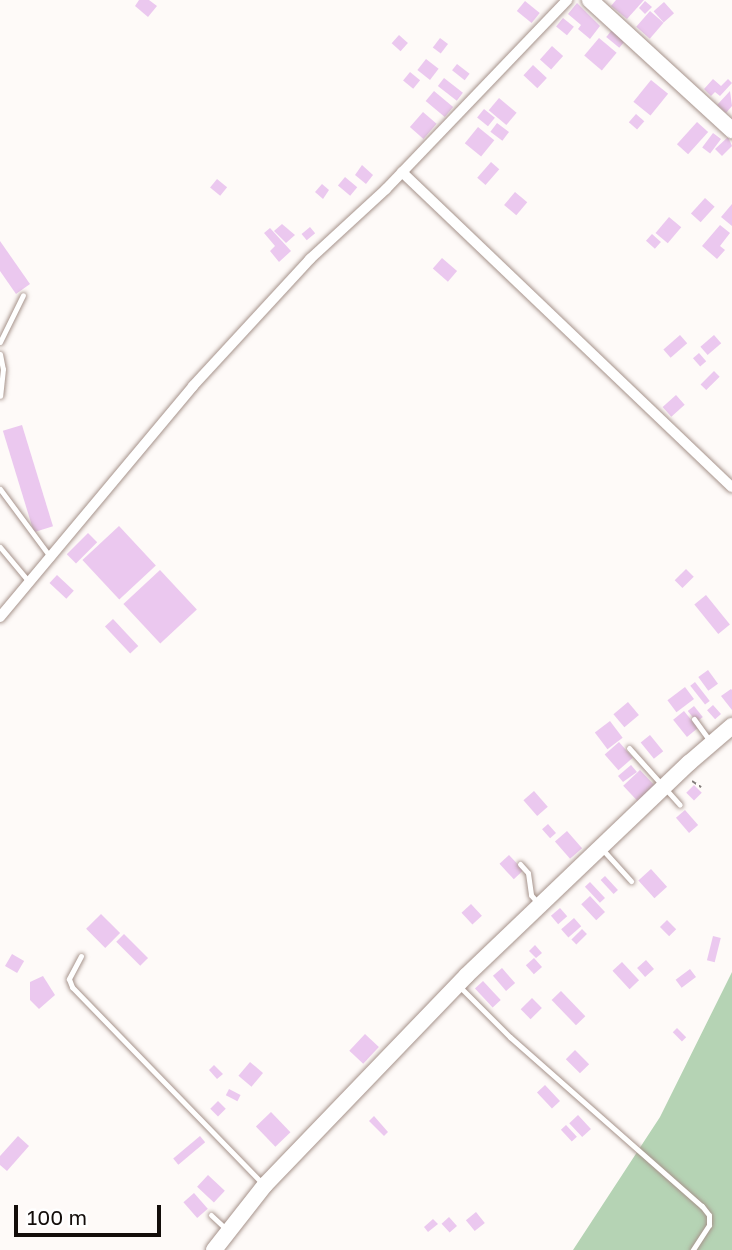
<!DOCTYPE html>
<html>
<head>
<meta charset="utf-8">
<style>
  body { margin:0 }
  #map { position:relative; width:732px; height:1250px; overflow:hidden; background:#fefaf8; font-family:"Golos Text",sans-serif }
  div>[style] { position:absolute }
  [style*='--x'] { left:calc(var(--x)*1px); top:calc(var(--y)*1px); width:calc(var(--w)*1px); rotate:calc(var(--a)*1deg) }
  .green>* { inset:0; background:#b5d3b4 }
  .building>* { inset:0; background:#ebc8ef; transform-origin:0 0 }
  .path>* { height:2px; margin-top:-1px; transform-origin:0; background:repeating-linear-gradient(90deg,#827c7a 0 5px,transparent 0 8.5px) }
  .roads { filter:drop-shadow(0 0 2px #a6938b) drop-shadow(0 0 2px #a6938b) }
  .lane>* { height:5px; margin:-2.5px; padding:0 2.5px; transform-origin:2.5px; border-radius:2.5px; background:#fff }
  .street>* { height:10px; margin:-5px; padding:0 5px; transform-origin:5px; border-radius:5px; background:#fff }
  .secondary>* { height:16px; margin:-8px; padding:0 8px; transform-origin:8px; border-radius:8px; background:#fff }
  span { translate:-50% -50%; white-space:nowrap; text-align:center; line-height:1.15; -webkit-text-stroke:5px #fff; paint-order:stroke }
  .scale { position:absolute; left:14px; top:1205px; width:147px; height:32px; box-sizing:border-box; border:4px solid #130d0a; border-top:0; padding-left:9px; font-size:21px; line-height:24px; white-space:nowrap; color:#130d0a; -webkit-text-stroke:5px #fff; paint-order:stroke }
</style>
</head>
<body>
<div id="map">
  <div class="green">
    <i style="clip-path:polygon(732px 972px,732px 1250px,573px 1250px,660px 1117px)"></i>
  </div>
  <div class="building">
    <i style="clip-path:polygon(139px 0,149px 0,157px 6px,148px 17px,135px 6px)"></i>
    <i style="clip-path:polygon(616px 0,644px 0,627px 19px,611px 6px)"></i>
    <i style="left:525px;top:1px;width:19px;height:13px;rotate:39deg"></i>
    <i style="clip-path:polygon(645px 1px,652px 7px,645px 14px,639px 8px)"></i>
    <i style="left:664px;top:2px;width:15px;height:14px;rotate:48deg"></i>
    <i style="clip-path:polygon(577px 3px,600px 26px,590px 39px,578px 29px,581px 25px,568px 14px)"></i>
    <i style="left:650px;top:11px;width:18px;height:21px;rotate:41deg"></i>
    <i style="left:563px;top:18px;width:14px;height:11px;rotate:39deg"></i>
    <i style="left:612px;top:30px;width:17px;height:9px;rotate:40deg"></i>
    <i style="left:399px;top:35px;width:12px;height:11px;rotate:42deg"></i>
    <i style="left:440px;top:38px;width:10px;height:12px;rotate:37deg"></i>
    <i style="left:599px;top:38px;width:23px;height:23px;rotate:40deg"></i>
    <i style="left:552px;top:46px;width:15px;height:18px;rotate:42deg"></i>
    <i style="left:426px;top:59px;width:16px;height:14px;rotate:38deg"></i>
    <i style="left:457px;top:64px;width:16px;height:8px;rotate:38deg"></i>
    <i style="left:533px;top:65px;width:19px;height:14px;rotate:43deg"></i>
    <i style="left:410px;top:72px;width:13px;height:11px;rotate:39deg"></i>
    <i style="left:444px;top:78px;width:24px;height:10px;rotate:38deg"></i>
    <i style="clip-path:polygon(713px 79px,721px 86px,728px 79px,732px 83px,720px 96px,715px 92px,711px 96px,704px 89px)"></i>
    <i style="left:651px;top:80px;width:22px;height:28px;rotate:39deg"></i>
    <i style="left:434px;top:91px;width:25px;height:13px;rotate:40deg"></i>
    <i style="clip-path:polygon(730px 91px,732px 106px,726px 113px,717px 105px)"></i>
    <i style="left:499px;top:98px;width:23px;height:16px;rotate:40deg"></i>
    <i style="left:484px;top:109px;width:14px;height:11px;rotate:39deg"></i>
    <i style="left:423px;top:112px;width:18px;height:20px;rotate:41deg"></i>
    <i style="left:636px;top:114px;width:11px;height:11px;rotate:41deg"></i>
    <i style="left:697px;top:122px;width:15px;height:30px;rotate:42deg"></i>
    <i style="left:497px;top:123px;width:15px;height:11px;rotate:37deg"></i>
    <i style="left:478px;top:127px;width:21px;height:21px;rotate:39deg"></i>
    <i style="left:713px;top:133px;width:10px;height:18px;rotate:37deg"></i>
    <i style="clip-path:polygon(728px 137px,732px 146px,722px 156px,715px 149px)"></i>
    <i style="left:491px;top:162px;width:11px;height:21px;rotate:41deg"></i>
    <i style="clip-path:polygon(362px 165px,373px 175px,366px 184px,355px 175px)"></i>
    <i style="left:345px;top:177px;width:16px;height:11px;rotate:40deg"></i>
    <i style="left:217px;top:179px;width:13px;height:11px;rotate:39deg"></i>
    <i style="clip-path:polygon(322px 184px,329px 190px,323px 199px,315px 192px)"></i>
    <i style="left:515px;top:192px;width:16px;height:17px;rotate:40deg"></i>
    <i style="left:705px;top:198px;width:13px;height:21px;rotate:42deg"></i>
    <i style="clip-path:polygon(732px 204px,732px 226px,721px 217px)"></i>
    <i style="left:669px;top:217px;width:16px;height:21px;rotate:40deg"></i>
    <i style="clip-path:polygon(282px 224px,295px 235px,286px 243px,274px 231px)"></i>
    <i style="clip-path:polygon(720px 225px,730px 233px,720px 246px,725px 250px,717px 259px,702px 246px)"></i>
    <i style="left:310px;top:227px;width:8px;height:11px;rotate:50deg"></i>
    <i style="clip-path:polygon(270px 228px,291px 251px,279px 262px,270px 251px,275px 246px,264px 233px)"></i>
    <i style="left:652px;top:234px;width:12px;height:9px;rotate:42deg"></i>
    <i style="clip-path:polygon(0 241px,30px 284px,16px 294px,0 271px)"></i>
    <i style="left:442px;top:258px;width:20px;height:14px;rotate:41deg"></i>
    <i style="left:680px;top:335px;width:11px;height:22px;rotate:49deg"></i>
    <i style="left:714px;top:335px;width:11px;height:18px;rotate:49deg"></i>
    <i style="left:699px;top:353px;width:11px;height:8px;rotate:49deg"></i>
    <i style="left:714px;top:371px;width:8px;height:19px;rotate:45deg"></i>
    <i style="left:676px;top:395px;width:13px;height:18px;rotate:48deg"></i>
    <i style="left:22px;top:425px;width:106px;height:20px;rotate:73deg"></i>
    <i style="left:119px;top:526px;width:54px;height:50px;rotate:47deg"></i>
    <i style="left:88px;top:533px;width:13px;height:30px;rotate:45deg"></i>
    <i style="left:686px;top:569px;width:11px;height:16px;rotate:45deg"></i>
    <i style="left:160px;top:570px;width:54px;height:50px;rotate:47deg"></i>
    <i style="left:57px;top:575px;width:23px;height:11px;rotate:43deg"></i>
    <i style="left:706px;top:595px;width:38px;height:15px;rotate:51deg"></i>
    <i style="left:113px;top:619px;width:37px;height:11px;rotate:47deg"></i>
    <i style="left:708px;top:670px;width:17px;height:12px;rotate:54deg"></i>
    <i style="left:695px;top:682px;width:24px;height:6px;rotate:52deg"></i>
    <i style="left:685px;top:687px;width:15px;height:22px;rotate:53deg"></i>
    <i style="clip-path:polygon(731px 689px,732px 690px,732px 710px,721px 696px)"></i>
    <i style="left:628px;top:702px;width:17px;height:19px;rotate:50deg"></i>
    <i style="left:713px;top:705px;width:12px;height:8px;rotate:48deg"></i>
    <i style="left:694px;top:706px;width:14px;height:8px;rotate:51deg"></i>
    <i style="left:684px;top:711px;width:22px;height:14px;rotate:51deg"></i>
    <i style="left:610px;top:721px;width:21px;height:19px;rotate:53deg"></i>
    <i style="left:650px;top:735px;width:21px;height:12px;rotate:51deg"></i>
    <i style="left:619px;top:742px;width:21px;height:19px;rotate:49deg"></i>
    <i style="clip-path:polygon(631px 765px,637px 772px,623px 782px,618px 776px)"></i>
    <i style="left:640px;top:770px;width:22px;height:23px;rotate:47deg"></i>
    <i style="left:694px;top:785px;width:11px;height:11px;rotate:45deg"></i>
    <i style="left:534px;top:791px;width:21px;height:14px;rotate:49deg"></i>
    <i style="left:685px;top:810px;width:20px;height:12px;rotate:49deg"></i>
    <i style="left:548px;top:824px;width:12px;height:8px;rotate:48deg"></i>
    <i style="left:567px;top:831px;width:23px;height:16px;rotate:49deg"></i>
    <i style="left:509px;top:855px;width:21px;height:13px;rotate:47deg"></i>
    <i style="left:651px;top:869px;width:24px;height:17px;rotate:48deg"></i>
    <i style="left:605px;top:876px;width:19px;height:6px;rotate:47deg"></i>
    <i style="left:590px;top:882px;width:22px;height:7px;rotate:47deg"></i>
    <i style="left:590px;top:896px;width:22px;height:12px;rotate:47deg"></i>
    <i style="left:471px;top:904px;width:16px;height:13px;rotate:47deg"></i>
    <i style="left:560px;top:908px;width:11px;height:12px;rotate:49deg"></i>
    <i style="left:101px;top:914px;width:27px;height:21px;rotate:45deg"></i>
    <i style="left:574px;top:918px;width:11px;height:17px;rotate:49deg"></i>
    <i style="left:667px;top:920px;width:13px;height:10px;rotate:45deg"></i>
    <i style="left:582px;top:929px;width:7px;height:15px;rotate:45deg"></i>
    <i style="left:124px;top:934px;width:34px;height:11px;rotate:45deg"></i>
    <i style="left:713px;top:936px;width:8px;height:25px;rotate:14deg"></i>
    <i style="clip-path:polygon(535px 945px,542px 953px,536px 958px,529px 951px)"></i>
    <i style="left:12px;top:954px;width:14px;height:14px;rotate:30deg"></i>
    <i style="left:534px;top:958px;width:12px;height:11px;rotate:48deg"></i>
    <i style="left:646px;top:960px;width:12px;height:12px;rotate:48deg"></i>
    <i style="left:622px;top:962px;width:25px;height:13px;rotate:47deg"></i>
    <i style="left:502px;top:968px;width:20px;height:12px;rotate:49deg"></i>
    <i style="left:690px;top:969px;width:10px;height:18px;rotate:53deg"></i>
    <i style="clip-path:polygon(43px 976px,55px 995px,39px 1009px,30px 1000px,30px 982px)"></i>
    <i style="left:483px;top:981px;width:26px;height:11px;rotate:47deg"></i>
    <i style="left:561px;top:991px;width:35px;height:13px;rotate:46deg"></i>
    <i style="left:532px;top:998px;width:14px;height:16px;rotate:45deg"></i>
    <i style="left:677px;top:1028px;width:13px;height:6px;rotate:45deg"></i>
    <i style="left:365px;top:1034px;width:19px;height:23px;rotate:43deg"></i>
    <i style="left:575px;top:1050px;width:20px;height:13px;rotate:45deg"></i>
    <i style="left:250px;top:1062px;width:17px;height:18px;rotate:40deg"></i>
    <i style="clip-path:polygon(214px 1065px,223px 1074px,217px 1079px,209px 1070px)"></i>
    <i style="left:545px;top:1085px;width:22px;height:11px;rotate:47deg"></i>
    <i style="left:229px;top:1089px;width:13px;height:7px;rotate:27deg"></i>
    <i style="left:218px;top:1101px;width:11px;height:11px;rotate:45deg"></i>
    <i style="left:271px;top:1112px;width:28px;height:21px;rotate:46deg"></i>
    <i style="left:578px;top:1115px;width:19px;height:12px;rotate:47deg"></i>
    <i style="clip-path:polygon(374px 1116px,388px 1132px,384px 1136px,369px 1121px)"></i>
    <i style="left:566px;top:1125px;width:16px;height:7px;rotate:47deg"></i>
    <i style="clip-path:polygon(18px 1136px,29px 1146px,7px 1171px,0 1165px,0 1156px)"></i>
    <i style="left:200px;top:1136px;width:8px;height:35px;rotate:50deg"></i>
    <i style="left:208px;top:1175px;width:23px;height:16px;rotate:43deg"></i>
    <i style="left:194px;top:1193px;width:21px;height:14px;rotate:49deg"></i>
    <i style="left:476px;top:1212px;width:14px;height:13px;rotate:51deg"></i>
    <i style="left:449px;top:1217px;width:12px;height:10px;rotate:48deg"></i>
    <i style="clip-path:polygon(433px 1219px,438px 1224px,428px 1232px,424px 1227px)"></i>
  </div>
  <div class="path">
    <i style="--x:692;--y:781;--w:11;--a:34"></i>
  </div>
  <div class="roads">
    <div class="lane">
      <i style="--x:0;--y:342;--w:52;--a:-63.9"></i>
      <i style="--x:0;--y:354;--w:15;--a:79"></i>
      <i style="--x:3;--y:369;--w:27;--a:96"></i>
      <i style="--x:0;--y:489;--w:86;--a:53.5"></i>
      <i style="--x:0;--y:547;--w:47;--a:50.2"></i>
      <i style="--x:694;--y:719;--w:29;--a:54"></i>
      <i style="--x:629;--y:748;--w:76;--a:48.2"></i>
      <i style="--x:603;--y:850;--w:42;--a:47.9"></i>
      <i style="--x:520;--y:864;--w:12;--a:48"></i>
      <i style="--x:528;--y:873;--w:22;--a:82"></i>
      <i style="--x:531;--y:895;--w:11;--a:49"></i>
      <i style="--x:81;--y:956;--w:26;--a:118"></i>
      <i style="--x:69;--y:979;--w:9;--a:69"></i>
      <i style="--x:72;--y:987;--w:273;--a:45.9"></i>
      <i style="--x:460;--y:987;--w:71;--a:45"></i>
      <i style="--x:510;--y:1037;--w:256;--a:41.4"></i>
      <i style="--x:702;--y:1206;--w:11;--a:52"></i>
      <i style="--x:709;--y:1215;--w:10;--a:90"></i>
      <i style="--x:709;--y:1225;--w:30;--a:123"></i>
      <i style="--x:211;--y:1215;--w:22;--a:43"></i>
    </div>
    <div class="street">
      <i style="--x:402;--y:172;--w:456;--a:43.7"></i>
      <i style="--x:0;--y:617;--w:301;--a:-50.1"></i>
      <i style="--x:193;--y:386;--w:173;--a:-47.3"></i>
      <i style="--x:310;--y:259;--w:103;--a:-42.6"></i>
      <i style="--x:386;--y:189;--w:262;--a:-46.2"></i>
    </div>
    <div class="secondary">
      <i style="--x:590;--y:0;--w:193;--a:42.5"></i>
      <i style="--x:214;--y:1250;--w:83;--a:-51.9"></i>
      <i style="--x:265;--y:1185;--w:291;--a:-46.1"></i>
      <i style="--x:467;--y:975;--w:307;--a:-43.7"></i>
      <i style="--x:689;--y:763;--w:57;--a:-40.7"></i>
    </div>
  </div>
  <div class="scale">100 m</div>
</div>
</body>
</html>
